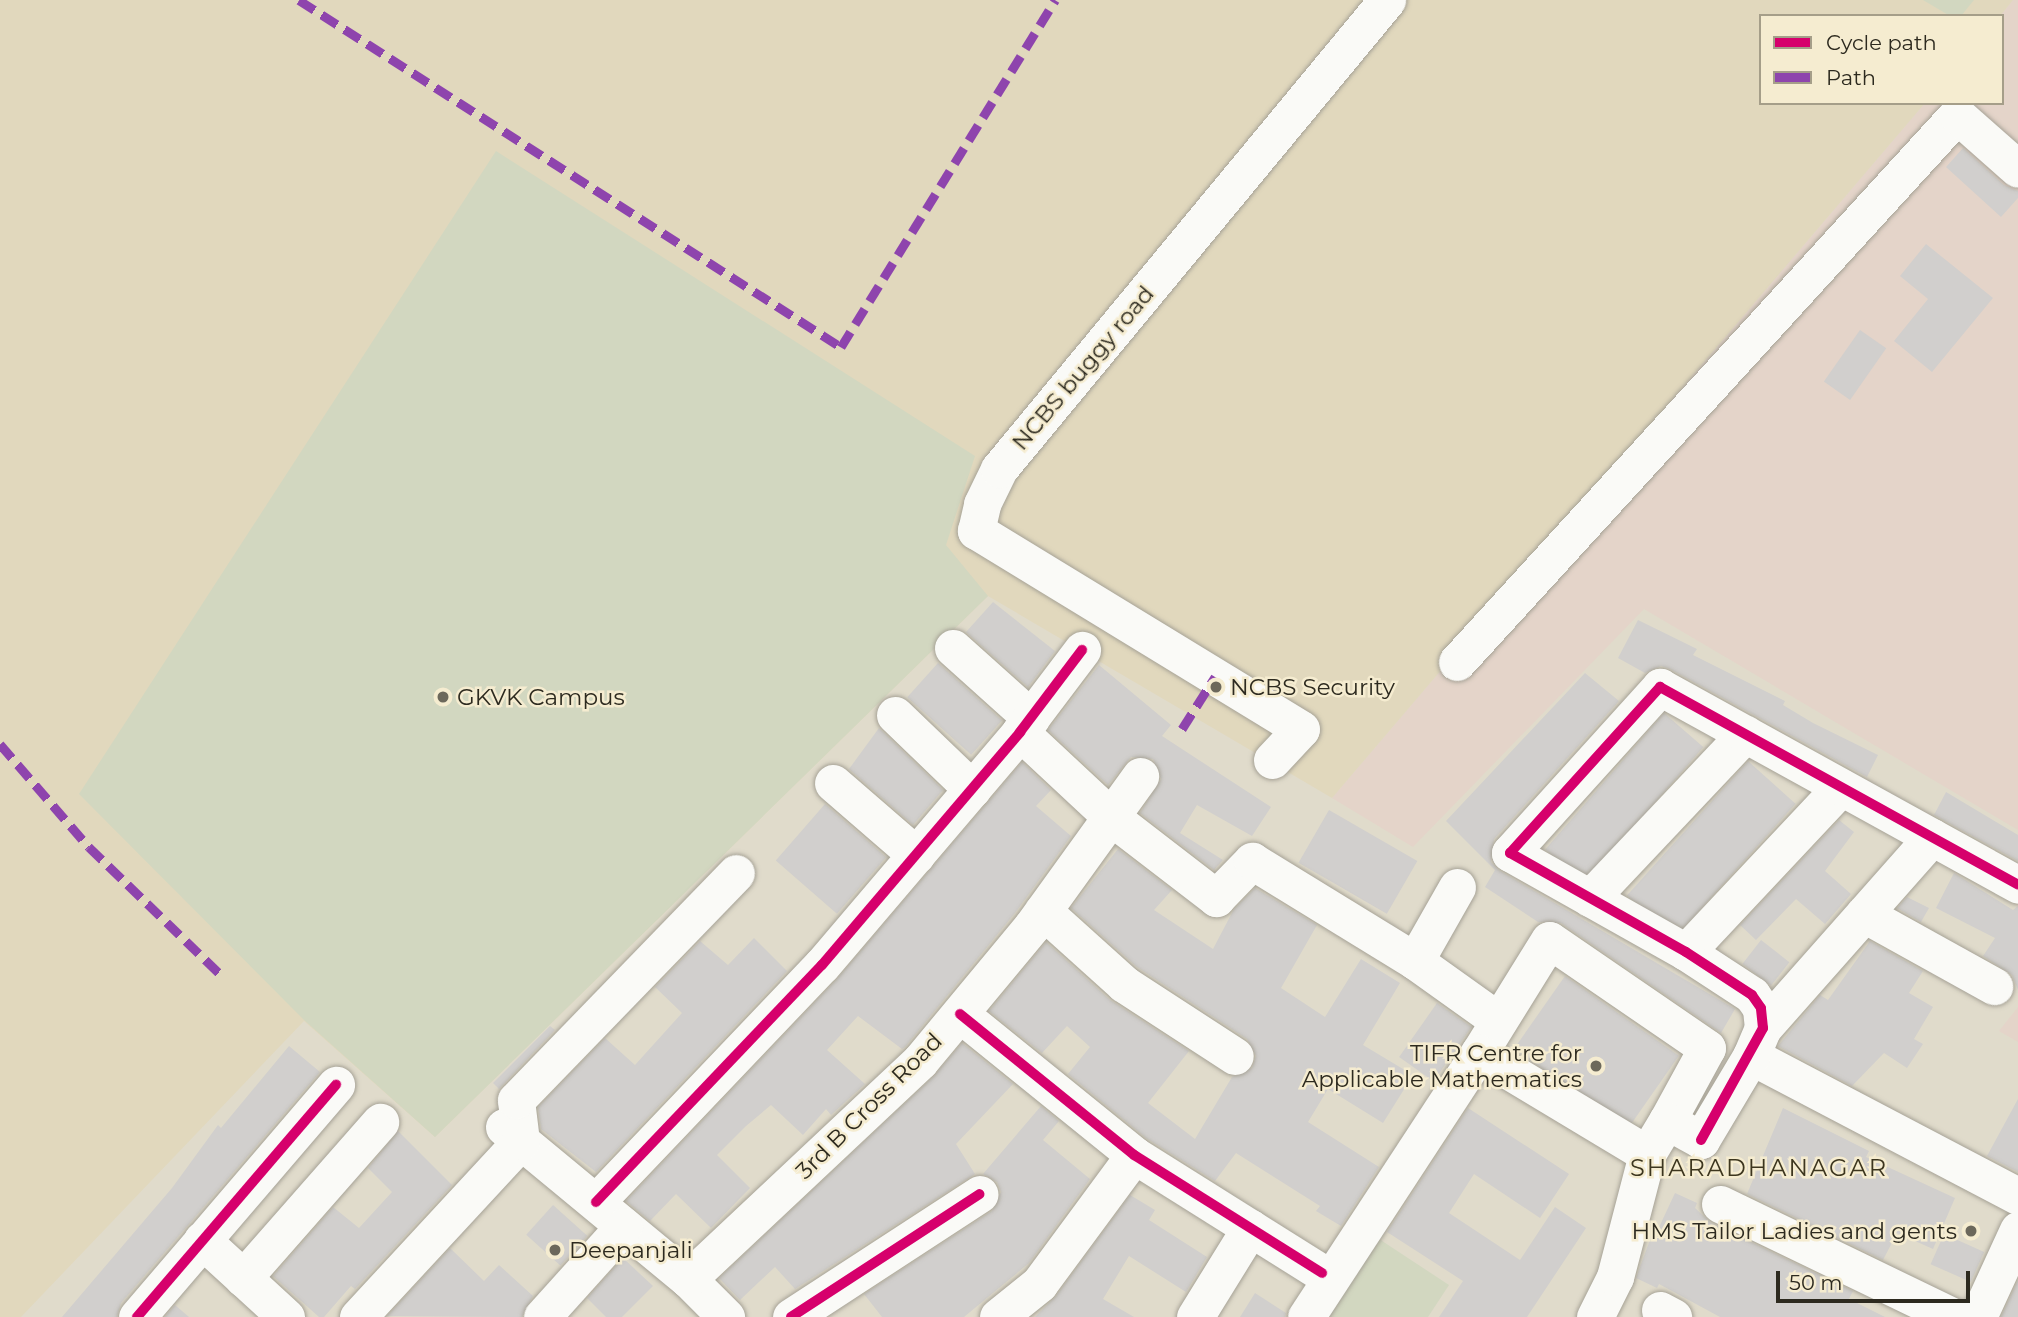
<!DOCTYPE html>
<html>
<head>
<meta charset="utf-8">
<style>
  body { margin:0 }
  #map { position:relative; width:2018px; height:1317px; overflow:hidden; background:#e0dbcb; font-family:Montserrat,sans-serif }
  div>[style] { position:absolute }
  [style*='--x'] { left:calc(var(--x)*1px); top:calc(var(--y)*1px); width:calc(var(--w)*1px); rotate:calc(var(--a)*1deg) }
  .industrial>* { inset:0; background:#e4d4c9 }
  .built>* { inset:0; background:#e1d8bd }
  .green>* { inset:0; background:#d2d7c0 }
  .building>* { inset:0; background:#d1cfcd; transform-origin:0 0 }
  .roads { filter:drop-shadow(0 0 2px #a6a296) drop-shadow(0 0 2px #a6a296) }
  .minor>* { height:37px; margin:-18.5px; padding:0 18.5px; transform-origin:18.5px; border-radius:18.5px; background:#fafaf7 }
  .quiet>* { height:9px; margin-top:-4.5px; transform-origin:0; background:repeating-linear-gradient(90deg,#8e44ad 0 18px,transparent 0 27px) }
  .cycleway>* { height:10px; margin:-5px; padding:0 5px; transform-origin:5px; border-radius:5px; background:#d6006c }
  .dots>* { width:19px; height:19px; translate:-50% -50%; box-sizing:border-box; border:4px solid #f5ecd0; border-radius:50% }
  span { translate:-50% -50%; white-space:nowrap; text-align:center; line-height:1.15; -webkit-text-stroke:5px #f5ecd0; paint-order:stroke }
  .street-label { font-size:23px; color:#2d2a1f }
  .poi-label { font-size:23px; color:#2d2a1f }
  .left { translate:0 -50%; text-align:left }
  .right { translate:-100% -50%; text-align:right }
  .neighbourhood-label { font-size:24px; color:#3d361f; letter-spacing:2px }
  .legend { position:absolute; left:1759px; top:14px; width:245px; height:91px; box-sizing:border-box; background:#f5ecd0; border:2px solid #a59e89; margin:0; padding:9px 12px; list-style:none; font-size:21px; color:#2d2a1f }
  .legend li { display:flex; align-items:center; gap:14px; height:35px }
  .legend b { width:35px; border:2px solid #a59e89 }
  .scale { position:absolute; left:1776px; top:1271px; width:194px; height:32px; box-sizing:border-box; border:4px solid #2d2a1f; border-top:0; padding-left:9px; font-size:21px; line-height:24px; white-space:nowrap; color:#2d2a1f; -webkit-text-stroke:5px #f5ecd0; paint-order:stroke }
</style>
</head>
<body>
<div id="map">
  <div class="industrial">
    <i style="clip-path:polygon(2013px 0,2018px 0,2018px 830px,1644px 609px,1413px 847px,1332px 798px,1925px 103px,2002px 103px,2000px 16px)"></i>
    <i style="clip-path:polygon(2018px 1007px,2018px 1042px,1999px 1031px)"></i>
  </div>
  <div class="built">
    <i style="clip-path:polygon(0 0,2013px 0,2000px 16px,1761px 16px,1761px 103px,1925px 103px,1332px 798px,988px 596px,435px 1137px,304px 1021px,21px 1317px,0 1317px)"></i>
  </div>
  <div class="green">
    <i style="clip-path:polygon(1923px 0,1974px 0,1961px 16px,1950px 16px)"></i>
    <i style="clip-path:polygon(496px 151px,975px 456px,946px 545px,988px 596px,435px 1137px,304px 1020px,79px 794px)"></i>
    <i style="clip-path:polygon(1373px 1235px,1449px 1285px,1428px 1317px,1319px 1317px)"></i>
  </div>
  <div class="building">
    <i style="clip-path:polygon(1963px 148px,2004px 185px,2018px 191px,2018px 198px,2001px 217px,1946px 167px)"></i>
    <i style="clip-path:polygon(1926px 244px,1993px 298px,1932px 372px,1894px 341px,1928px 299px,1900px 276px)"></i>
    <i style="left:1860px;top:330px;width:32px;height:63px;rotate:35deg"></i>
    <i style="clip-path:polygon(993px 602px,1055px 651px,1028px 687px,966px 632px)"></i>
    <i style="clip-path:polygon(1638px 620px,1697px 649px,1693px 655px,1785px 701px,1783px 705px,1813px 723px,1878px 755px,1867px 777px,1670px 669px,1661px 666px,1645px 673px,1618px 658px)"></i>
    <i style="left:938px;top:663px;width:86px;height:46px;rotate:42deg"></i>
    <i style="clip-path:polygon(1099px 665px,1171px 725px,1162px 736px,1271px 807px,1252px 836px,1197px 805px,1180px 833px,1223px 860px,1214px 870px,1140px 813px,1161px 779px,1153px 759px,1131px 757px,1108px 785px,1048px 730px)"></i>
    <i style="clip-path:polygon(1585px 673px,1619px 701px,1494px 839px,1491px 862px,1500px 871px,1735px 1009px,1721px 1033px,1561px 923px,1538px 922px,1485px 887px,1495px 870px,1446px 821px)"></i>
    <i style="left:1664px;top:713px;width:52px;height:181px;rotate:41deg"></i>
    <i style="clip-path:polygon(879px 728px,943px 790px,913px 825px,849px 769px)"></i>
    <i style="left:1748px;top:761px;width:64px;height:181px;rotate:42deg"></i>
    <i style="clip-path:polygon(1022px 762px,1051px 790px,1036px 806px,1071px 836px,1015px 913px,905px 1047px,902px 1049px,858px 1016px,827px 1050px,865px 1084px,831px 1115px,826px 1109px,803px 1135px,771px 1105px,746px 1126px,717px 1155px,750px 1188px,711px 1228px,676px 1194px,650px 1221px,626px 1201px,837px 979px)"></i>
    <i style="clip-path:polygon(1946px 792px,2018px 835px,2018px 861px,1934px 815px)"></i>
    <i style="left:825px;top:804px;width:81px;height:75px;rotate:41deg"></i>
    <i style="left:1329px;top:810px;width:102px;height:61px;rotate:30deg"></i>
    <i style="clip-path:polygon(1839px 820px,1854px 832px,1825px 871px,1851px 894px,1825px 924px,1796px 899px,1756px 940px,1740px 925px)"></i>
    <i style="clip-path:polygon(1118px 849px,1172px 890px,1154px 910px,1213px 949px,1234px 909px,1255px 888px,1317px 925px,1281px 988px,1325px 1017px,1361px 959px,1400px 983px,1363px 1045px,1413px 1075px,1383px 1123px,1328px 1089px,1308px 1122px,1379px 1167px,1341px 1226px,1316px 1211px,1320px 1206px,1236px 1153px,1215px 1181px,1146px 1138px,1068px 1074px,1090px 1047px,1067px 1026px,1042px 1053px,989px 1011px,1046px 942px,1110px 1000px,1189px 1051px,1148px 1103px,1195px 1139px,1232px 1077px,1252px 1068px,1256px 1056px,1247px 1039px,1137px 967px,1071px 908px)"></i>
    <i style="clip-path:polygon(1954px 873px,2013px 910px,2018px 906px,2018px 990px,2012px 975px,1983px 956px,1995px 938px,1936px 908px)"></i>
    <i style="clip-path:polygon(1907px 897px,1929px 908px,1921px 922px,1897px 908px)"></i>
    <i style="clip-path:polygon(754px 938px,787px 971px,596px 1172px,541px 1129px,538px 1107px,605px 1038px,635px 1065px,682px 1013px,655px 987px,700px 941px,728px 965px)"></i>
    <i style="left:1761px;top:940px;width:36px;height:30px;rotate:38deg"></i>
    <i style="clip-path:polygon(1870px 941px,1923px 971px,1909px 993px,1933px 1007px,1914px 1039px,1923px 1044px,1907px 1068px,1884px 1053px,1852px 1086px,1778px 1046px,1820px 995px,1828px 1000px)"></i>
    <i style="left:1565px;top:976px;width:139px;height:89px;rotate:35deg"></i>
    <i style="left:1437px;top:1003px;width:42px;height:66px;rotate:35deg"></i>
    <i style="clip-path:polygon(550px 1026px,555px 1030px,499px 1089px,493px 1083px)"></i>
    <i style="clip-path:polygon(962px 1043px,1013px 1084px,956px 1144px,975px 1174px,795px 1289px,775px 1267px,740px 1300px,719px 1278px,934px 1076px)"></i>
    <i style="clip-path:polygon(289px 1046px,320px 1072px,121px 1303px,117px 1317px,62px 1317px,172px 1188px,218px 1125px,221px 1128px)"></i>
    <i style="clip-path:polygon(2018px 1099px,2018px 1172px,1987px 1156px)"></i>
    <i style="clip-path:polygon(1041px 1106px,1059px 1121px,1043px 1140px,1090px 1179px,1029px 1263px,964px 1317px,882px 1317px,864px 1294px,992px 1211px,1001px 1192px,997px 1182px,983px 1174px)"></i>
    <i style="clip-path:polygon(1468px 1108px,1569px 1174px,1540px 1218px,1474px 1174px,1449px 1213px,1520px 1260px,1555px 1207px,1586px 1228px,1527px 1317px,1439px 1317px,1463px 1281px,1387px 1232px)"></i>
    <i style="clip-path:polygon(1783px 1108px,1869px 1151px,1866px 1157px,1955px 1198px,1933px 1249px,1897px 1233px,1883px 1260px,1747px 1194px)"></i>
    <i style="clip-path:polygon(398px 1131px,452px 1185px,355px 1289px,351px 1286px,324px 1317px,319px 1317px,273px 1276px,333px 1207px,359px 1228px,392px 1192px,368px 1168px)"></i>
    <i style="clip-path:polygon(1675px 1193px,1697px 1203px,1695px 1208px,1711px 1223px,1853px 1291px,1849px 1299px,1885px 1317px,1720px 1317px,1659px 1284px,1657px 1288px,1636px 1278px,1651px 1237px,1654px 1238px)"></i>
    <i style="clip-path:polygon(1130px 1195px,1155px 1210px,1149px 1220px,1207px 1257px,1186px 1292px,1129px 1256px,1103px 1299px,1134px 1317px,1035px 1317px,1056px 1296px)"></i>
    <i style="left:553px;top:1205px;width:46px;height:40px;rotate:42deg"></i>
    <i style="left:1944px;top:1234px;width:44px;height:33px;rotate:24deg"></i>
    <i style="clip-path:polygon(450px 1248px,484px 1281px,499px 1265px,533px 1296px,522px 1317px,387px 1316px)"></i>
    <i style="clip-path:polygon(623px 1258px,653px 1286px,622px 1317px,606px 1317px,587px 1298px)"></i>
    <i style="clip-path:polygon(2018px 1280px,2018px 1317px,2001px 1317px)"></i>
    <i style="clip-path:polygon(1255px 1293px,1286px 1313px,1285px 1317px,1240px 1317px)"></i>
    <i style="clip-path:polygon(175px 1305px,189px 1317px,165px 1317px)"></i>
  </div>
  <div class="roads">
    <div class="minor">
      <i style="--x:953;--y:648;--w:105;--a:41.9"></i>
      <i style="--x:1457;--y:662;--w:741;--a:-47.57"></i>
      <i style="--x:1957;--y:115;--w:81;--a:41.5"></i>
      <i style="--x:895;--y:715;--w:107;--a:43.9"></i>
      <i style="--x:1020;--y:732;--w:125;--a:43"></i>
      <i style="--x:1111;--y:817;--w:133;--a:37.6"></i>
      <i style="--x:1216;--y:898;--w:52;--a:-45.8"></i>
      <i style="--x:1252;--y:861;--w:191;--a:31.5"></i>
      <i style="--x:1415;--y:961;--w:86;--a:35.5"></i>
      <i style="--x:1272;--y:760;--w:42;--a:-46.9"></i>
      <i style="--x:1301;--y:729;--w:381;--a:-148.6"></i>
      <i style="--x:976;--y:531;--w:28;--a:-77"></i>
      <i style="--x:982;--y:504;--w:39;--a:-64"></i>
      <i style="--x:999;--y:469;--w:609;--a:-50.4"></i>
      <i style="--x:833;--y:783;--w:110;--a:40.9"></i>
      <i style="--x:1590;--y:898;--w:226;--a:-46.6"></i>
      <i style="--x:1043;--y:911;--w:109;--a:42"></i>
      <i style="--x:1124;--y:984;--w:132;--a:33"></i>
      <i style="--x:1864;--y:914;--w:149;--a:29"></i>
      <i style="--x:1686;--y:952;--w:226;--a:-46.8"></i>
      <i style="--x:1415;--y:961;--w:85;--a:-60.4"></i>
      <i style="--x:960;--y:1014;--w:224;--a:39"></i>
      <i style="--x:1134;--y:1155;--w:222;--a:32.1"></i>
      <i style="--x:1763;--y:1028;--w:255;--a:-48.5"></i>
      <i style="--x:1751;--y:1056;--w:301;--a:27.7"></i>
      <i style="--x:1667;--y:1121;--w:83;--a:-61.3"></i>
      <i style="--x:1707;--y:1048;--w:191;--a:-145.6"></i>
      <i style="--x:1549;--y:940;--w:133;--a:121.8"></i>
      <i style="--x:1479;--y:1053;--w:196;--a:31"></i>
      <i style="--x:1647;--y:1154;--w:39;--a:-59"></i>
      <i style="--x:1667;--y:1121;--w:39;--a:29"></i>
      <i style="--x:1701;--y:1140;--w:98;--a:-59.2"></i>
      <i style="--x:1751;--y:1056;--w:30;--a:-67"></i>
      <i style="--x:1763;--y:1028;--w:20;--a:-96"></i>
      <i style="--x:1761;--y:1008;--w:16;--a:-125"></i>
      <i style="--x:1752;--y:995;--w:79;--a:-146.9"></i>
      <i style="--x:1686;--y:952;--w:202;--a:-150.6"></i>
      <i style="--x:1510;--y:853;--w:224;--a:-47.9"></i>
      <i style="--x:1660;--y:687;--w:409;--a:28.9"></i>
      <i style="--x:504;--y:1127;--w:239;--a:39.6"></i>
      <i style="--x:688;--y:1279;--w:54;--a:45"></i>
      <i style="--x:596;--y:1202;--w:327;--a:-46.4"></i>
      <i style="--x:822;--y:965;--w:306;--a:-49.6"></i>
      <i style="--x:1020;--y:732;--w:103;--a:-52.9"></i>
      <i style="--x:1720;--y:1204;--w:260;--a:25.8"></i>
      <i style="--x:202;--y:1240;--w:114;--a:42.5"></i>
      <i style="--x:243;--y:1278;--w:208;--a:-48.7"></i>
      <i style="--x:688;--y:1279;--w:318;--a:-43.2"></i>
      <i style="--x:920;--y:1061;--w:175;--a:-50.3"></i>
      <i style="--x:1032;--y:926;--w:185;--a:-54.2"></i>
      <i style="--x:1660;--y:1310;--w:15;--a:28"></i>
      <i style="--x:137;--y:1317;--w:306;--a:-49.4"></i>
      <i style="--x:358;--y:1317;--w:240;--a:-47.2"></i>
      <i style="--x:521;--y:1141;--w:41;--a:-97"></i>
      <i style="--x:516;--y:1100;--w:316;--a:-45.9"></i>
      <i style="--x:542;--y:1317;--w:122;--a:-48"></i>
      <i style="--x:791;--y:1317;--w:225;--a:-33.1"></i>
      <i style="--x:998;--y:1317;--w:53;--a:-38.8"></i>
      <i style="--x:1039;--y:1284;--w:160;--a:-53.6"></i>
      <i style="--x:1195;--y:1317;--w:105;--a:-58.3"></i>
      <i style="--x:1306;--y:1317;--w:316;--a:-56.8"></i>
      <i style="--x:1595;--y:1317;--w:45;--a:-63.4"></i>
      <i style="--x:1615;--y:1277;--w:127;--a:-75.4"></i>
      <i style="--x:1978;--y:1317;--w:96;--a:-65.3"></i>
    </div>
  </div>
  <div class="quiet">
    <i style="--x:299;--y:0;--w:644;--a:32.63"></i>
    <i style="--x:841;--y:347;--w:408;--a:-58.3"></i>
    <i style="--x:1182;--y:729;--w:62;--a:-57.6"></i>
    <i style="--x:0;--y:744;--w:136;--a:49.2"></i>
    <i style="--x:89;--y:847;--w:188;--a:44.1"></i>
  </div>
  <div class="cycleway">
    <i style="--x:960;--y:1014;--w:224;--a:39"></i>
    <i style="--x:1134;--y:1155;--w:222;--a:32.1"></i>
    <i style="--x:1701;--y:1140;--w:128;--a:-61"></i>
    <i style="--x:1763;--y:1028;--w:20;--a:-96"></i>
    <i style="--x:1761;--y:1008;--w:16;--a:-125"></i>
    <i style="--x:1752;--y:995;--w:79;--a:-146.9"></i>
    <i style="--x:1686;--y:952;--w:202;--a:-150.6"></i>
    <i style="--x:1510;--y:853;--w:224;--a:-47.9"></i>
    <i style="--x:1660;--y:687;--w:409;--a:28.9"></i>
    <i style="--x:596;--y:1202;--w:327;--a:-46.4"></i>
    <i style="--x:822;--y:965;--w:306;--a:-49.6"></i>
    <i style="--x:1020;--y:732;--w:103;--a:-52.9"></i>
    <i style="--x:137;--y:1317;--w:306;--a:-49.4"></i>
    <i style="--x:791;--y:1317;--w:225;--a:-33.1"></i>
  </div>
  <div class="dots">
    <i style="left:1216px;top:687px;background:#6c685b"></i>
    <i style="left:443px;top:697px;background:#6c685b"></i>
    <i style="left:1596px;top:1066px;background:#6c685b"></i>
    <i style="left:1971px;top:1231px;background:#6c685b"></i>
    <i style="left:555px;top:1250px;background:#6c685b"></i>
  </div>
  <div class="street-label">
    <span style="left:1083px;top:368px;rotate:-50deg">NCBS buggy road</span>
    <span style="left:869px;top:1106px;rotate:-45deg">3rd B Cross Road</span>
  </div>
  <div class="poi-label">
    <span class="left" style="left:1230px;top:687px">NCBS Security</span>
    <span class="left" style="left:457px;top:697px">GKVK Campus</span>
    <span class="right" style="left:1582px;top:1066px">TIFR Centre for<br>Applicable Mathematics</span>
    <span class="right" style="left:1957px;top:1231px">HMS Tailor Ladies and gents</span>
    <span class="left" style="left:569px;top:1250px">Deepanjali</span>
  </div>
  <div class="neighbourhood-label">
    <span style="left:1759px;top:1168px">SHARADHANAGAR</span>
  </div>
  <ul class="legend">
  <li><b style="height:9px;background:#d6006c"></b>Cycle path</li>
  <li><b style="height:9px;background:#8e44ad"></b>Path</li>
  </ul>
  <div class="scale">50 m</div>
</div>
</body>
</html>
